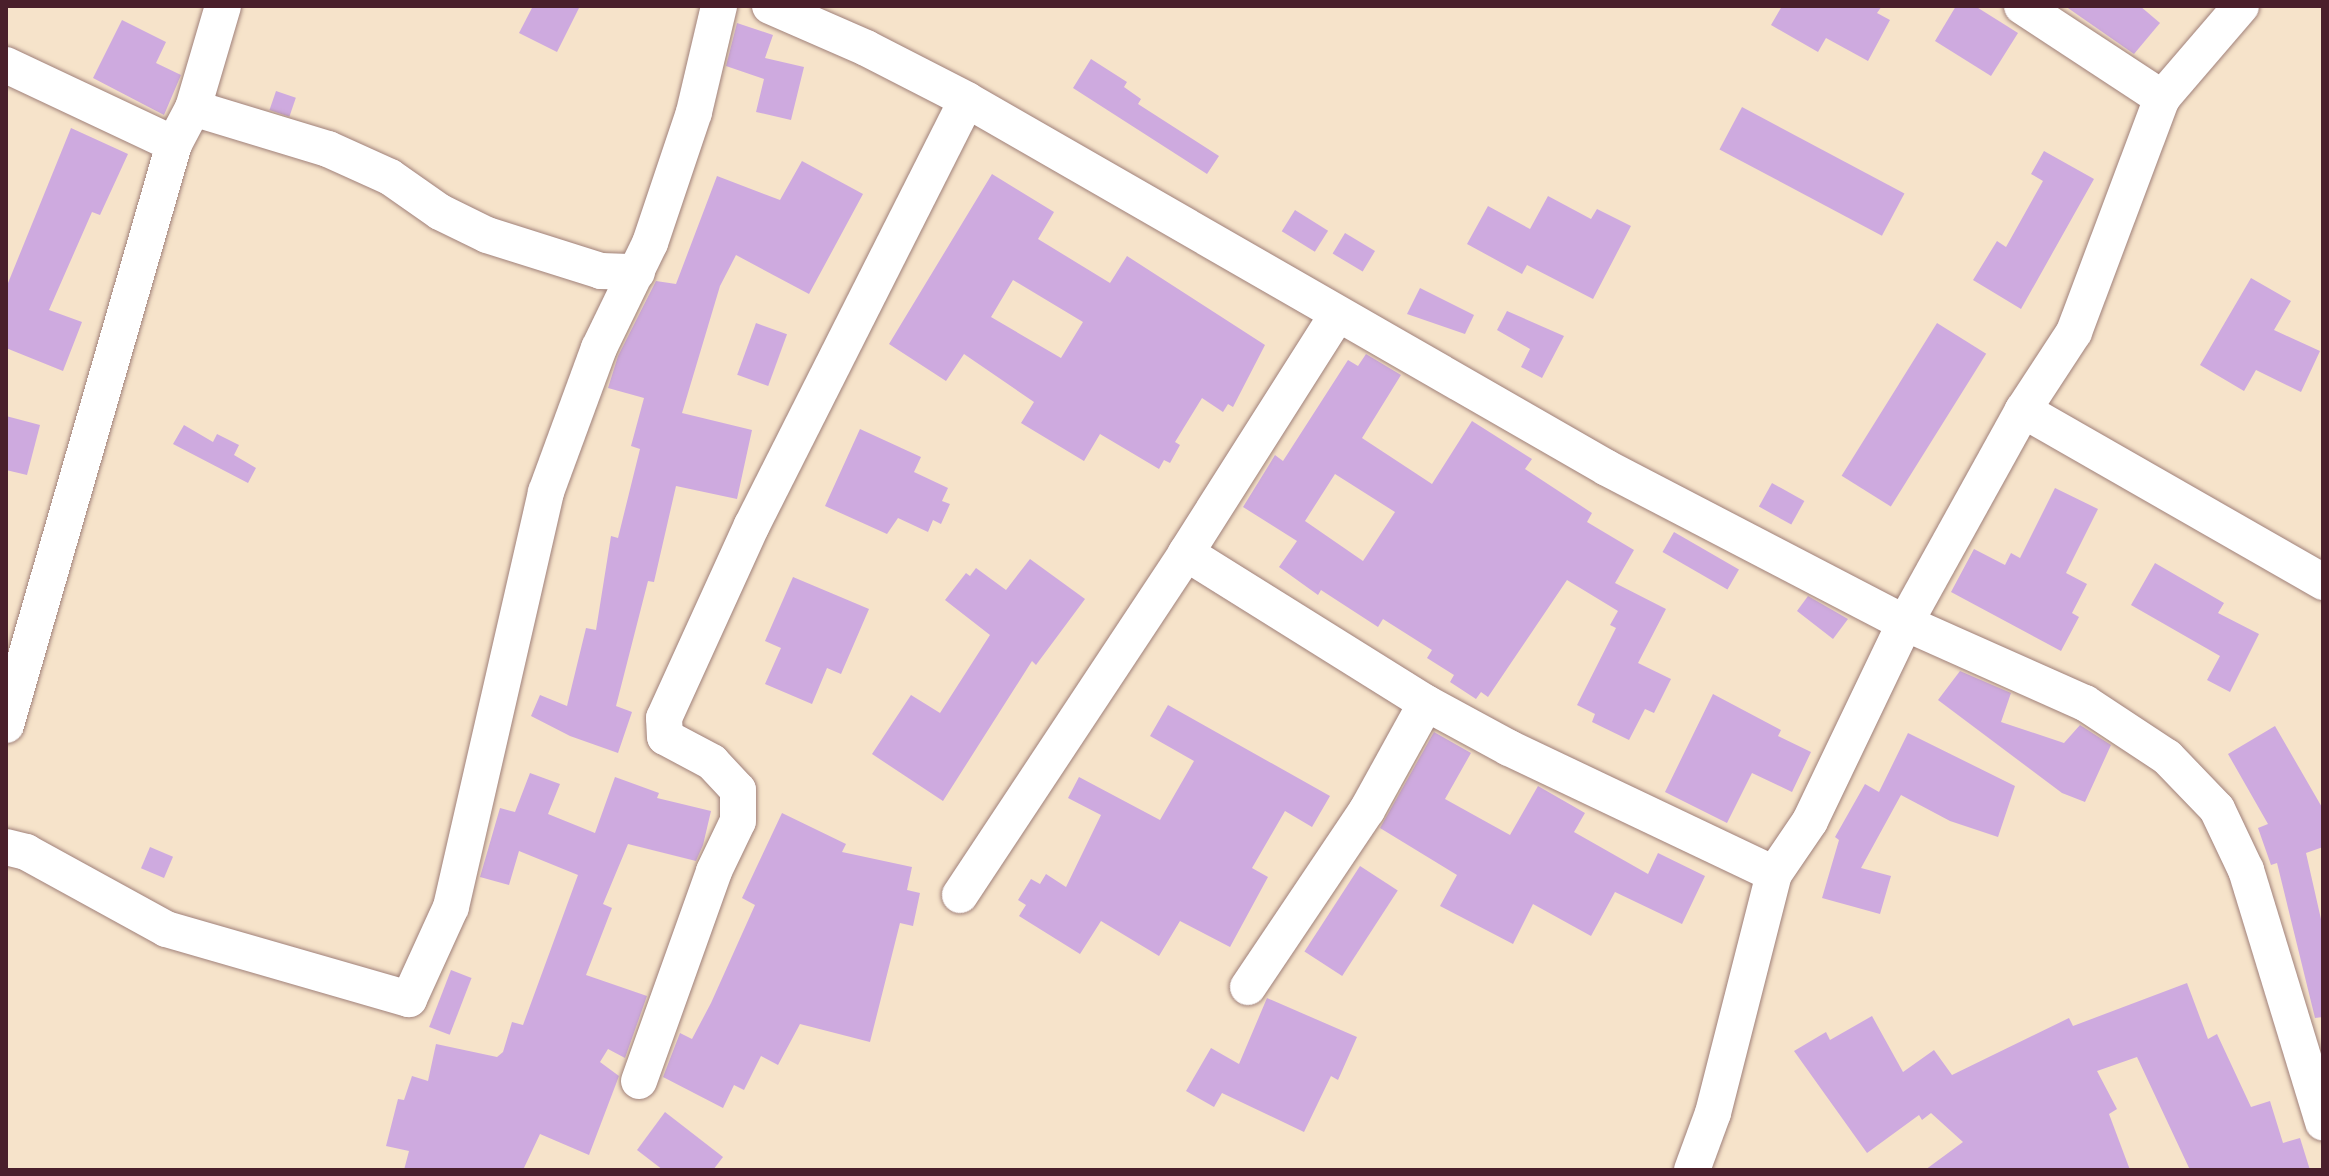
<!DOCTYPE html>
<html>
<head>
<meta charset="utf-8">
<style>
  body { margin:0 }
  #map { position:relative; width:2329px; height:1176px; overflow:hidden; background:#f6e3ca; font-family:Caveat,sans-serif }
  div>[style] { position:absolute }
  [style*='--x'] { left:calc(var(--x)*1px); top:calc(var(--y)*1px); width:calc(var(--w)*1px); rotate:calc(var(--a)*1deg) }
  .building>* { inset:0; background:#ceaadf; transform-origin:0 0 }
  .roads { filter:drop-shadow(0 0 2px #a0817a) drop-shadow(0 0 2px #a0817a) }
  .minor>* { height:36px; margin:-18px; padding:0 18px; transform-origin:18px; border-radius:18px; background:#fff }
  span { translate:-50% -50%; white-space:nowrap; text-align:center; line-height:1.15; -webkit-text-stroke:6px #fbf7ec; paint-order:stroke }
  .frame { position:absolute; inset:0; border:8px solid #4a1f2b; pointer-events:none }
</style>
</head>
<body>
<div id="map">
  <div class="building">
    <i style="clip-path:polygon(533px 6px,580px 6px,557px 52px,519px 33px)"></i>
    <i style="clip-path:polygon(1782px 6px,1882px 6px,1877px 13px,1890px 20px,1868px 61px,1826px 38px,1818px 52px,1771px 25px)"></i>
    <i style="clip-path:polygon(1956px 6px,1975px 6px,2018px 33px,1991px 76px,1935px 41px)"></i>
    <i style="clip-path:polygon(2065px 6px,2140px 6px,2160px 23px,2134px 54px)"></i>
    <i style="clip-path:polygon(122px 20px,166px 42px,156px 63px,181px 75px,164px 115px,93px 78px)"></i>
    <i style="clip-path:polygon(737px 23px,773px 35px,765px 58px,804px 67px,791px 120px,756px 112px,764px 79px,726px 66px)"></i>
    <i style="clip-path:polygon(1091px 59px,1127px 82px,1124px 87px,1141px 99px,1138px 104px,1219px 156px,1207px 174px,1073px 88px)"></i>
    <i style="left:276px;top:91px;width:21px;height:20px;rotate:19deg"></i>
    <i style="left:1742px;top:107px;width:184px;height:48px;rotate:28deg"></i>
    <i style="clip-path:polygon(71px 128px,128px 154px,100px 215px,92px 212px,49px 310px,82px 322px,63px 371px,6px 348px,6px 288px)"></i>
    <i style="clip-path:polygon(2044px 151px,2094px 179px,2021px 309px,1973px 280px,1997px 241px,2006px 247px,2043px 181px,2031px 174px)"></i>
    <i style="clip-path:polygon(802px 161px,863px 194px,809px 294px,736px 255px,720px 286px,682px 413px,752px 430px,737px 499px,676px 486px,654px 582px,648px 581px,616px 706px,632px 712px,618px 753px,570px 736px,531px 716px,540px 695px,567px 706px,586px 628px,596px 630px,611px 536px,618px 538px,640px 449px,631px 446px,644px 398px,608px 388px,618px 356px,656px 281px,676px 284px,717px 176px,780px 200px)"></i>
    <i style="clip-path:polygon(evenodd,992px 174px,1054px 212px,1038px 239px,1110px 283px,1127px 256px,1265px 345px,1233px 407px,1228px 404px,1223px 412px,1202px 398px,1175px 442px,1180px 445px,1170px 463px,1164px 460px,1159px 469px,1100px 434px,1084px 461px,1021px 423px,1034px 402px,964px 354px,946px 381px,889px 344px,992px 174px,1013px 280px,1083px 322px,1061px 358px,991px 317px,1013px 280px)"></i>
    <i style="clip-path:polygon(1548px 196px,1591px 219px,1597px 209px,1631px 226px,1593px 299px,1527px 265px,1522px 274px,1467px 244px,1488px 206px,1530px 229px)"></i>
    <i style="left:1295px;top:210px;width:39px;height:25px;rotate:32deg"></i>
    <i style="left:1345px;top:233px;width:35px;height:24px;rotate:31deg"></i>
    <i style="clip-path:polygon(2251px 278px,2291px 301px,2274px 330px,2320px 351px,2301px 392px,2256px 370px,2244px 391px,2200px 365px)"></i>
    <i style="clip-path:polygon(1420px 288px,1474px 315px,1465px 334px,1407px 314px)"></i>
    <i style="clip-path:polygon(1507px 311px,1564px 336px,1542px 378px,1521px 367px,1530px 349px,1497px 330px)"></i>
    <i style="left:756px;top:323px;width:33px;height:55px;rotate:20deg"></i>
    <i style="left:1937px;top:323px;width:58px;height:180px;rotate:32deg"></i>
    <i style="clip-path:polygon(evenodd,1366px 354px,1401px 375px,1362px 438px,1432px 484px,1472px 421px,1532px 459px,1525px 469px,1592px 513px,1587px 522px,1634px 550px,1615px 583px,1666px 609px,1638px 663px,1671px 679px,1654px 713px,1645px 709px,1629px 740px,1592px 722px,1595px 714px,1577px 705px,1616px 628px,1610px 625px,1618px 611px,1567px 580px,1488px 697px,1481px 692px,1476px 699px,1450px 682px,1454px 675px,1427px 658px,1432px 650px,1383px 619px,1378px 627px,1321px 590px,1318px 595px,1279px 567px,1297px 541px,1243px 507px,1275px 455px,1283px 461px,1348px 360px,1358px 366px,1366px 354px,1335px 474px,1395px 512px,1363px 561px,1305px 521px,1335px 474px)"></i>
    <i style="clip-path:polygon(6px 416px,40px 425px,27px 475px,6px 470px)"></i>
    <i style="clip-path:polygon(184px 425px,213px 442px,217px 434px,239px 445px,234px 455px,256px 468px,248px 483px,173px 444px)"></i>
    <i style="clip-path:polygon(860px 429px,921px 457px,914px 472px,948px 488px,942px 501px,950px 504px,941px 524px,933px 520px,928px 532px,898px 518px,887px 534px,825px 506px)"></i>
    <i style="left:1772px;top:483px;width:37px;height:27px;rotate:29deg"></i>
    <i style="clip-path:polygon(2055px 488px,2098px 509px,2066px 573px,2087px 584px,2072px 613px,2079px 617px,2061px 651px,1951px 592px,1974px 549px,2005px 565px,2011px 553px,2020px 558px)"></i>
    <i style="left:1674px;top:532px;width:75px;height:23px;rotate:30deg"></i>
    <i style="clip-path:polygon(1030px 559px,1085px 599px,1036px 665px,1032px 661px,943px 801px,872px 754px,911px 695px,940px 713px,990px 635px,945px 600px,966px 573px,970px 576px,976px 568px,1006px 590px)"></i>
    <i style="clip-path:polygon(2155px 563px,2224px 603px,2218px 613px,2259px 634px,2230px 692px,2207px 680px,2220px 656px,2131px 605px)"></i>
    <i style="clip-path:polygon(793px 577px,869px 609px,841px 674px,827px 668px,812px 704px,765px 684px,781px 648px,765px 641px)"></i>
    <i style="clip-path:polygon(1808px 596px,1848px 619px,1833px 639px,1797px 611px)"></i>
    <i style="clip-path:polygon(1960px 671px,2011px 693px,2001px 722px,2064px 743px,2080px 725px,2111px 745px,2085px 802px,2062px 793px,1938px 700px)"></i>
    <i style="clip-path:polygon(1713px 694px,1781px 730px,1778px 736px,1811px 752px,1792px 792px,1752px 773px,1727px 823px,1665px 792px)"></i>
    <i style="clip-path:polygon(1168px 705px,1330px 796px,1312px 827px,1285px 811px,1252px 868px,1268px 877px,1230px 947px,1180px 921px,1159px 956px,1101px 921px,1080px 954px,1019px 916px,1026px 905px,1018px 900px,1031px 879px,1040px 884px,1046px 874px,1066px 887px,1101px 815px,1068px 798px,1079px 777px,1160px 820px,1194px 761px,1150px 736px)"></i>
    <i style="clip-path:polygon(2275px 726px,2323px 809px,2323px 847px,2306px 853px,2323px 928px,2323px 1017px,2315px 1018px,2277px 863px,2271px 865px,2258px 828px,2268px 824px,2228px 754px)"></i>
    <i style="clip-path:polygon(1434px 732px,1471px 753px,1445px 799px,1510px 835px,1538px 786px,1585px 813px,1574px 832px,1648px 874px,1658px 853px,1705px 876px,1682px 924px,1615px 892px,1591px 936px,1533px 904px,1513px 944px,1440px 906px,1457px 875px,1380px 828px)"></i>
    <i style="clip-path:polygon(1908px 733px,2015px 786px,1998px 837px,1950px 821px,1901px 795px,1861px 868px,1891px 876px,1880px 914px,1822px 898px,1839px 840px,1835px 837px,1865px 784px,1879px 792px)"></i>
    <i style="clip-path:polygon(530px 773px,560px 784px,548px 814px,595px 833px,615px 777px,659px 793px,657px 798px,711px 811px,703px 845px,696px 861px,628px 844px,603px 904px,612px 908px,586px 975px,647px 996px,625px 1058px,608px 1049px,600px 1062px,619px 1076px,589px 1155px,540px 1134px,523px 1170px,404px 1170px,409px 1151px,386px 1146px,398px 1099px,404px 1100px,412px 1076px,428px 1081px,436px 1044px,497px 1057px,503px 1052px,512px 1022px,523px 1025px,578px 875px,519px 851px,509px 885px,480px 877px,500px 808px,515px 812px)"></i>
    <i style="clip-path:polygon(782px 813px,846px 844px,842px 852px,912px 867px,907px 890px,920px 893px,913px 926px,900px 923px,870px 1042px,800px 1024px,778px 1065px,761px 1056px,744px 1090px,734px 1085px,723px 1108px,663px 1077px,680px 1033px,692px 1039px,711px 1003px,755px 905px,742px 898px)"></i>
    <i style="left:150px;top:847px;width:25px;height:23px;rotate:23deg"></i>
    <i style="left:1360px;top:866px;width:45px;height:102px;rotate:33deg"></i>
    <i style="left:451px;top:970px;width:22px;height:61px;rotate:21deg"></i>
    <i style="clip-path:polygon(2187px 983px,2208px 1039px,2217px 1034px,2251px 1107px,2270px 1101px,2283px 1143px,2300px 1138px,2310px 1170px,2190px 1170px,2137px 1057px,2097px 1071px,2117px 1109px,2109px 1114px,2130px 1170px,1925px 1170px,1963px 1142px,1931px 1113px,1922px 1120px,1919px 1115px,1867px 1153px,1794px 1051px,1826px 1032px,1830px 1040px,1872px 1016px,1903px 1072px,1934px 1050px,1952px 1075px,2069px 1018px,2073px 1026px)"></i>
    <i style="clip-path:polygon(1267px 998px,1357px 1037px,1338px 1080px,1331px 1076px,1304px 1132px,1222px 1093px,1214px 1107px,1186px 1091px,1211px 1048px,1239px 1064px)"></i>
    <i style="clip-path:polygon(665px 1112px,723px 1157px,713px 1170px,663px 1170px,637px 1150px)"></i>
  </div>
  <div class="roads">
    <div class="minor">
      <i style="--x:770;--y:6;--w:105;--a:23.6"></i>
      <i style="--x:866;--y:48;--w:114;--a:27.2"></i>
      <i style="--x:967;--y:100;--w:738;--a:29.9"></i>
      <i style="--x:1607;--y:468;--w:336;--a:27.5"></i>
      <i style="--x:1905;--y:623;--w:197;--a:24"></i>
      <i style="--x:2085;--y:703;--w:98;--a:33.4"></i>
      <i style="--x:2167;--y:757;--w:72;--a:46.1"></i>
      <i style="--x:2217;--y:809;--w:68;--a:64.6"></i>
      <i style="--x:2246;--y:870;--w:264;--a:73"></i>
      <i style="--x:2022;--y:6;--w:168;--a:33.3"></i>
      <i style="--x:6;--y:65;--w:186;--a:25.2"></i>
      <i style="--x:193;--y:108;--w:141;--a:16.9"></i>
      <i style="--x:328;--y:149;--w:68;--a:24.3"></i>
      <i style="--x:390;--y:177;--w:61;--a:35"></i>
      <i style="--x:440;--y:212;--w:52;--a:26.1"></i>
      <i style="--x:487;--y:235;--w:120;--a:17.5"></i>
      <i style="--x:601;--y:271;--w:36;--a:2"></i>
      <i style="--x:1337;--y:315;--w:282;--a:122.4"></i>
      <i style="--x:1186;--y:553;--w:283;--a:32"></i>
      <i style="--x:1426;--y:703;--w:94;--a:28.5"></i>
      <i style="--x:1509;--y:748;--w:293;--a:25.4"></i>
      <i style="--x:2023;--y:410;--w:346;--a:29.8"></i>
      <i style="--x:6;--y:725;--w:605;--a:-73.87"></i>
      <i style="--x:174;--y:144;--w:41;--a:-62.2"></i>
      <i style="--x:193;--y:108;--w:106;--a:-73.6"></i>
      <i style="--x:6;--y:847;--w:21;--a:14"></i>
      <i style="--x:26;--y:852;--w:160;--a:28.8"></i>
      <i style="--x:166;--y:929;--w:253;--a:16.1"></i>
      <i style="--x:409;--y:999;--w:101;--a:-65.5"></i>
      <i style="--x:451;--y:907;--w:426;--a:-77.1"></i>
      <i style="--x:546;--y:492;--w:153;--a:-69.8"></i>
      <i style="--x:599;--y:348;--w:117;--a:-64.1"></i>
      <i style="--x:650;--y:243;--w:138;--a:-71.4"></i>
      <i style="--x:694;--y:112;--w:109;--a:-76.7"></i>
      <i style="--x:960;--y:895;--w:410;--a:-56.5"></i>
      <i style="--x:1248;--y:987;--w:213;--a:-56.1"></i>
      <i style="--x:1367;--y:810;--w:122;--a:-61.1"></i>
      <i style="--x:639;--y:1081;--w:223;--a:-70.3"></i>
      <i style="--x:714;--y:871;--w:55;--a:-64.4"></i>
      <i style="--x:738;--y:821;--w:31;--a:-90"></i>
      <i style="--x:738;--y:790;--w:38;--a:-133"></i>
      <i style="--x:712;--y:762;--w:53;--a:-152"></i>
      <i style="--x:665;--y:737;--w:19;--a:-93"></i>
      <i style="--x:664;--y:718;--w:212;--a:-65.5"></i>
      <i style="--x:752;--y:525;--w:476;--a:-63.2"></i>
      <i style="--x:1692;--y:1170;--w:61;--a:-69.8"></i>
      <i style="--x:1713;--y:1113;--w:247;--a:-75.7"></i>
      <i style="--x:1774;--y:874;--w:64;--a:-55.8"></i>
      <i style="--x:1810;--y:821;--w:220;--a:-64.4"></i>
      <i style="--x:1905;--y:623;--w:244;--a:-61"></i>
      <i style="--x:2023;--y:410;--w:93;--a:-56.8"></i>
      <i style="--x:2074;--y:332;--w:250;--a:-69.4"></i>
      <i style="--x:2162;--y:98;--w:121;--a:-49.3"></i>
    </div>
  </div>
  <div class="frame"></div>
</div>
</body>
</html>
